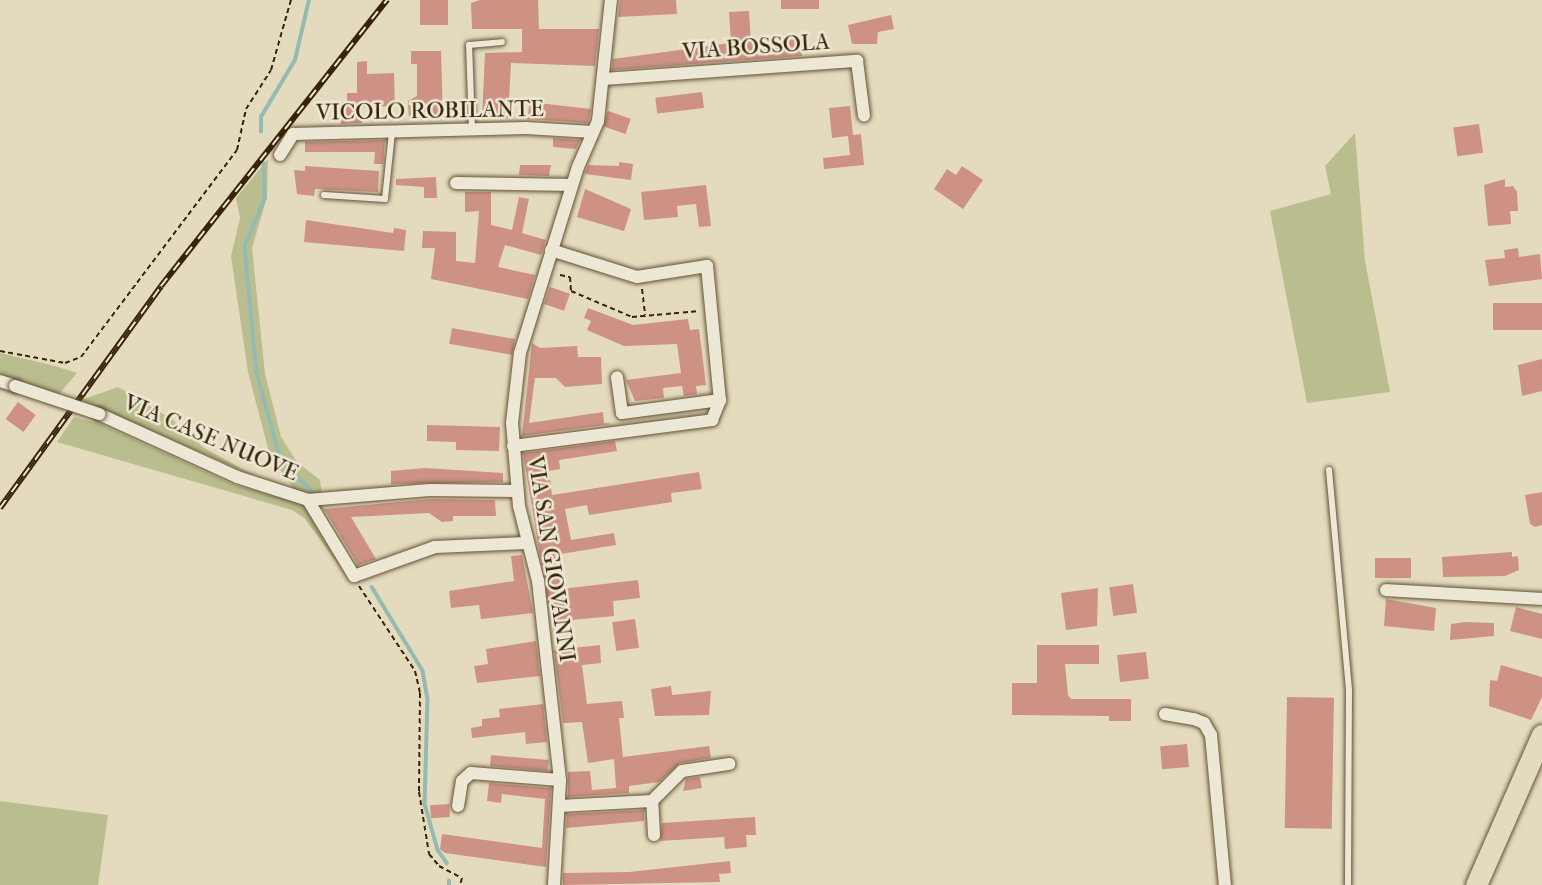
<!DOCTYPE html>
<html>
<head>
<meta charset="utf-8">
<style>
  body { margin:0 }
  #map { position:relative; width:1542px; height:885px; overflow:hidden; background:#e4dbbe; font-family:"IM FELL French Canon",serif }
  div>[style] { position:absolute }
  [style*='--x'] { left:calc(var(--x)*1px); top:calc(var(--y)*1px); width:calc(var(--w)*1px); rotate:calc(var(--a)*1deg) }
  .green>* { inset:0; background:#babe8e }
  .stream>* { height:3.5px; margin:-1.75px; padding:0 1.75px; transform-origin:1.75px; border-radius:1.75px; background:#95bbb1 }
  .building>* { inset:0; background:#cd9283; transform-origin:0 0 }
  .path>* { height:2px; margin-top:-1px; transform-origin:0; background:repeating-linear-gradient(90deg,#382306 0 5px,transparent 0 8.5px) }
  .roads { filter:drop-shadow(0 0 2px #635134) drop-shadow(0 0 2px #635134) }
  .lane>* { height:6px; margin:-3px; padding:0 3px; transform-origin:3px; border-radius:3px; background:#ede8d5 }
  .street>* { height:12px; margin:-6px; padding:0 6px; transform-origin:6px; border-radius:6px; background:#ede8d5 }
  .primary>* { height:21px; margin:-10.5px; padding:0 10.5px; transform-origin:10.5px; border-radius:10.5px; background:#e4dbbe }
  .rail>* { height:6px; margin-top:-3px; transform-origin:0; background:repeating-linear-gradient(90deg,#ede8d5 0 10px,#382306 0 20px); box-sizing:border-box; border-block:2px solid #382306 }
  .bridges { filter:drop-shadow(0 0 2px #635134) drop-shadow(0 0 2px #635134) }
  .street-bridge>* { height:12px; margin:-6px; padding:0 6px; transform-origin:6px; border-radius:6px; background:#ede8d5 }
  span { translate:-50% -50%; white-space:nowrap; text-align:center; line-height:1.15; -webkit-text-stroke:5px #ede8d5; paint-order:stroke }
  .street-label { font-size:23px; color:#382306 }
</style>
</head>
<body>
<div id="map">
  <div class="green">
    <i style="clip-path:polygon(1355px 133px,1365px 261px,1390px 392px,1307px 403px,1270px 211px,1331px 194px,1325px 166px)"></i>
    <i style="clip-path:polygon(268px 159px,267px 197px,252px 248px,265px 374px,281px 437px,297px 462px,320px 480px,322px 493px,297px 493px,270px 456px,248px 372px,231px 256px,240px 218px,236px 198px)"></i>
    <i style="clip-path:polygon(0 353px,55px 366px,77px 373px,59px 394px,0 375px)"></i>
    <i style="clip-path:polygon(118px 387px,173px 420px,204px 448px,255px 476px,81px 400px)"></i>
    <i style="clip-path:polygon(74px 417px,100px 424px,234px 485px,306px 505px,349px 579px,305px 519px,292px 510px,57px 442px)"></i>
    <i style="clip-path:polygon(0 801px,108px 815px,98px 885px,0 885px)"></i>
  </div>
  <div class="stream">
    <i style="--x:261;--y:132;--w:15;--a:-90"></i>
    <i style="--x:261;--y:117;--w:66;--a:-59.2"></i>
    <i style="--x:295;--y:60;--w:62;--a:-76.9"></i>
    <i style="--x:264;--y:163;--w:36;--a:88"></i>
    <i style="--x:265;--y:199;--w:52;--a:112.6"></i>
    <i style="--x:245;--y:247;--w:127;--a:84.6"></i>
    <i style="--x:257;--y:373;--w:90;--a:74.6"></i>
    <i style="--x:281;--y:460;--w:44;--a:45"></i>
    <i style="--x:372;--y:587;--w:98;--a:58.7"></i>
    <i style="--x:423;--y:671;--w:27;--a:80"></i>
    <i style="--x:428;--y:698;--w:106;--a:91.6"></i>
    <i style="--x:425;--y:804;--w:48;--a:74.2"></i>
    <i style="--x:438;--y:850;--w:16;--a:55"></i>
    <i style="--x:449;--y:885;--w:4;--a:-90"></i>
  </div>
  <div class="building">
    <i style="left:420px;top:0;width:28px;height:25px"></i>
    <i style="clip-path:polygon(480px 0,538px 0,539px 29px,599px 29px,595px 66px,511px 63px,508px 118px,482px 118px,485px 53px,522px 52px,522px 29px,472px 29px,471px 3px)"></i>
    <i style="clip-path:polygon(620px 0,676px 0,677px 14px,618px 17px)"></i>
    <i style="left:781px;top:0;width:38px;height:9px"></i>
    <i style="clip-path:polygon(749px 11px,751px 42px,801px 39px,802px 56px,612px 70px,613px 59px,731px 43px,729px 12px)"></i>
    <i style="clip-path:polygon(891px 15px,894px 29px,878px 32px,877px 44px,852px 44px,848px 25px)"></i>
    <i style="clip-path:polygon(411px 51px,441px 51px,443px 117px,409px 120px,408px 101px,417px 96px,417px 64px,411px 64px)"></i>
    <i style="clip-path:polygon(367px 61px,367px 74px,394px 73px,395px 106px,361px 107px,362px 123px,341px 124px,340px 102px,347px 102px,347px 93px,357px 93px,357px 62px)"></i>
    <i style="left:702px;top:92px;width:16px;height:47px;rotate:83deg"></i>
    <i style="clip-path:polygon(530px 102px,591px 109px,589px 119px,587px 123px,527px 119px)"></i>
    <i style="clip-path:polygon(850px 106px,853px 135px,861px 134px,864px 165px,824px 169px,823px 158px,850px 155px,848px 136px,832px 138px,829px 108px)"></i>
    <i style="left:608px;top:111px;width:24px;height:16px;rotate:19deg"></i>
    <i style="left:1479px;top:124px;width:29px;height:26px;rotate:82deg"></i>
    <i style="clip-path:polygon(553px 138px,580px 140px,576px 149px,553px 147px)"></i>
    <i style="clip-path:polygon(385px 140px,383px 164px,374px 164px,375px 152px,305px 152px,305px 142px)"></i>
    <i style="clip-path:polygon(619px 162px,633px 164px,631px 180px,585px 174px,588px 165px,619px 166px)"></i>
    <i style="clip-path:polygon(520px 165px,551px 165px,549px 176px,519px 175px)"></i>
    <i style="clip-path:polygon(305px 166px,379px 171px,378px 192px,315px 189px,314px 196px,297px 194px,294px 170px,305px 171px)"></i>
    <i style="clip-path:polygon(962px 166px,983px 180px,963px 209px,934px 189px,947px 169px,956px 175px)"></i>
    <i style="clip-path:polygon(436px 177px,437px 198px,424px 198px,424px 187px,396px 185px,396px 179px)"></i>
    <i style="clip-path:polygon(1505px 179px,1505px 187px,1513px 186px,1517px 192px,1518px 211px,1510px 211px,1511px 224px,1488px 226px,1484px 185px)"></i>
    <i style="clip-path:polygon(706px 185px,711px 226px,699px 227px,696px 204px,677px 206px,678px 217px,644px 220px,641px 192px)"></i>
    <i style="clip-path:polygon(585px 189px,631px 209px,624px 231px,577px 217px)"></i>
    <i style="clip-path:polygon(465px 192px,491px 192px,491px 225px,512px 230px,519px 197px,529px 199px,522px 233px,546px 240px,541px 255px,505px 245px,498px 267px,535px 275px,528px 299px,431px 279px,435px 248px,422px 248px,423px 231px,456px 232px,456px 261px,475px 263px,479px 211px,465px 212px)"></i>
    <i style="clip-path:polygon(306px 220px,393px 233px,394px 228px,406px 230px,404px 251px,304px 242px)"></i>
    <i style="clip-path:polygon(1518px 248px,1519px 257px,1540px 254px,1542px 279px,1489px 286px,1485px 260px,1505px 258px,1504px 250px)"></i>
    <i style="left:550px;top:287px;width:21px;height:18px;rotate:19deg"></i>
    <i style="left:1542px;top:303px;width:27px;height:49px;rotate:90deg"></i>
    <i style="clip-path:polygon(588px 308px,633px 325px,688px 319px,690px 330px,699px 329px,706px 385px,696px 386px,697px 394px,684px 396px,682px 386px,663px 388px,664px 398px,635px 401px,626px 380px,681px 373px,677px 344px,624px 346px,587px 330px,591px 321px,584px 318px)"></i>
    <i style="left:452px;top:328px;width:64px;height:16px;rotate:10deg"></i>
    <i style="clip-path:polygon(532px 343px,540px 348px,577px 346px,578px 357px,601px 357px,602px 384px,565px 387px,556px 378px,535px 378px,529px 423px,603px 412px,604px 423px,612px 424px,522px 436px)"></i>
    <i style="clip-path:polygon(1542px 359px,1542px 391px,1522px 396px,1518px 365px)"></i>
    <i style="left:18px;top:402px;width:22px;height:21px;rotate:36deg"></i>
    <i style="clip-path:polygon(427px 425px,500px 427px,499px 451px,456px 450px,456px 442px,427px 441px)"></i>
    <i style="clip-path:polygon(615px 441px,617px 451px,559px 460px,560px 469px,549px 471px,552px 495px,699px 472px,702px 489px,671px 493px,672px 502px,589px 515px,587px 505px,565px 509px,571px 540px,614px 533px,616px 545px,555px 555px,561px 589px,638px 580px,640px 598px,613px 601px,614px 616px,551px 622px,523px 453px)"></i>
    <i style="clip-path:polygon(425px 468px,503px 473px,503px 482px,391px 484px,391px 471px)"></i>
    <i style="clip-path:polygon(1542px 492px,1542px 525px,1535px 527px,1530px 524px,1525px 495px)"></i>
    <i style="clip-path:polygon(430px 499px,495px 500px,496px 516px,453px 516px,453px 521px,442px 522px,429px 513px,351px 517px,376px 559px,358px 565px,324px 509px)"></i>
    <i style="clip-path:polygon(1512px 552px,1512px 557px,1518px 556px,1519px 570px,1505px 576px,1443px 577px,1442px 557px)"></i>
    <i style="clip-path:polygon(522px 555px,533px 613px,481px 619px,479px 605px,451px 608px,449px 591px,514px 581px,511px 556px)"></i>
    <i style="left:1375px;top:558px;width:36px;height:20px"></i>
    <i style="left:1133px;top:584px;width:29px;height:24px;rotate:82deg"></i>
    <i style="clip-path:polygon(1098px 588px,1097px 626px,1066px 630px,1061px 593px)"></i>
    <i style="clip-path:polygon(1386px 599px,1436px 608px,1434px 631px,1384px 626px)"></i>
    <i style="clip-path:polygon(1516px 607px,1542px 614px,1542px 639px,1510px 631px)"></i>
    <i style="left:635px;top:619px;width:29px;height:23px;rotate:82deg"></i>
    <i style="clip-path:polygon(1465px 622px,1494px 623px,1494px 636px,1450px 640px,1451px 624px)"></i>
    <i style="clip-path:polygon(536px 641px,540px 676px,477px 683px,474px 666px,488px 664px,486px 649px)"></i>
    <i style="clip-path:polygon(600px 645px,601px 663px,582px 665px,587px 704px,622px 701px,624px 718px,619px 718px,623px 757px,709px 746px,711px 758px,680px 763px,659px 782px,629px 786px,629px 793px,568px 797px,568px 772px,590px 771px,592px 790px,616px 788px,614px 759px,588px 763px,582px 722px,563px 723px,554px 650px)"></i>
    <i style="clip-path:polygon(1037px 645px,1099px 645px,1099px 664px,1065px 664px,1068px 695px,1071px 699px,1131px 699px,1131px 721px,1109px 721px,1109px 716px,1012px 715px,1012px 683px,1037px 683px)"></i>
    <i style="left:1146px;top:652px;width:27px;height:29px;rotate:84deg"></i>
    <i style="clip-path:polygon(1501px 665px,1542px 677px,1542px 697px,1531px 720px,1489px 706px,1490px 680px,1497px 681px)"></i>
    <i style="clip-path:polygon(671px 686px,672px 695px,711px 691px,709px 715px,655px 716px,651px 689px)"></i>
    <i style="left:1287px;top:697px;width:47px;height:131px;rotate:1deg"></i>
    <i style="clip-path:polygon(543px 704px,547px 742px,526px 744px,525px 732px,472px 738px,471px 728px,482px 726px,482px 719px,500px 717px,499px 709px)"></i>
    <i style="left:1187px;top:744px;width:23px;height:27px;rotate:85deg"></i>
    <i style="left:491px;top:755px;width:58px;height:11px;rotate:5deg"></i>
    <i style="clip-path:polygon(700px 777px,702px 788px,683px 791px,686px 779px)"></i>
    <i style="clip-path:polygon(489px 783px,551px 788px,546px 867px,445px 853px,440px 849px,442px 834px,542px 848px,545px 799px,502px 794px,501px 803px,487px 801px)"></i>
    <i style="left:449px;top:804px;width:13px;height:19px;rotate:86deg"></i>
    <i style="clip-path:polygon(644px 810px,644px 821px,566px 828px,567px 814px)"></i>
    <i style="clip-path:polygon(755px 817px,756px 835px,746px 835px,747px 847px,725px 849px,724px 837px,660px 841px,662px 823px)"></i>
    <i style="clip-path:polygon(730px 861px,731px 873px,719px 874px,720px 882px,563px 885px,563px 873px,629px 872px)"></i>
  </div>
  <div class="path">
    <i style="--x:560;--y:275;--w:10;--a:11"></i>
    <i style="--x:570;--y:277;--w:14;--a:86"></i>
    <i style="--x:571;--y:291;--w:66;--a:23.1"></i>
    <i style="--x:632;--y:317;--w:68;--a:-5"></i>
    <i style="--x:642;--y:289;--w:26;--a:83"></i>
    <i style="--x:0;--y:351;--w:66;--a:10.5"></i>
    <i style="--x:65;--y:363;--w:17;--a:-21"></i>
    <i style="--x:81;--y:357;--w:259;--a:-53"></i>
    <i style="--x:237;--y:150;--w:42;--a:-77.6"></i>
    <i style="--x:246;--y:109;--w:46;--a:-57.3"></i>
    <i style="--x:271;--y:70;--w:73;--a:-74.1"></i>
    <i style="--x:359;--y:586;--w:102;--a:56.6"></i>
    <i style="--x:415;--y:671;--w:23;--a:77"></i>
    <i style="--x:420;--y:693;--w:99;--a:90.6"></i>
    <i style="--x:419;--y:792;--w:63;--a:80.8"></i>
    <i style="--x:429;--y:854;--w:16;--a:50"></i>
    <i style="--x:439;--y:866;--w:26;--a:28"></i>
    <i style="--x:462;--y:878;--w:7;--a:106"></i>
  </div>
  <div class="roads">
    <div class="lane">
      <i style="--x:472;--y:129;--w:84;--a:-92"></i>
      <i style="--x:469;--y:45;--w:33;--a:-5"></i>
      <i style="--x:324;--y:195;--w:61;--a:3.8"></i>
      <i style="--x:385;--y:199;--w:67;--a:-84"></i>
      <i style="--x:1329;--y:470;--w:221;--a:84.8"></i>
      <i style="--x:1349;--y:690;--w:195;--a:90.3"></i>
    </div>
    <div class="street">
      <i style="--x:604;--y:79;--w:254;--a:-4.1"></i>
      <i style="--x:857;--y:61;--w:55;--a:82.7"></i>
      <i style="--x:280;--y:155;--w:25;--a:-58"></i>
      <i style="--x:293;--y:134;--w:233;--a:-1.5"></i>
      <i style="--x:526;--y:128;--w:67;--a:3.4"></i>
      <i style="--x:456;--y:183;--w:116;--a:1"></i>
      <i style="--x:551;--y:250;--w:90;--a:17.4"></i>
      <i style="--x:637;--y:277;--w:71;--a:-8.9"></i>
      <i style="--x:707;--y:266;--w:135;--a:84.5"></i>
      <i style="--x:720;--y:400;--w:99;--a:172.4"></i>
      <i style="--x:622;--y:413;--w:36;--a:-98"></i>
      <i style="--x:0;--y:381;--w:16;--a:18"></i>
      <i style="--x:99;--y:414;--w:152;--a:24.5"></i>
      <i style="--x:237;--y:477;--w:75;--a:17.9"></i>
      <i style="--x:308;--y:500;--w:122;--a:-4.7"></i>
      <i style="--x:430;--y:490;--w:87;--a:0.7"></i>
      <i style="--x:513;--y:446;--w:201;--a:-7.4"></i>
      <i style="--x:712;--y:420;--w:22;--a:-68"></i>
      <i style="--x:308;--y:500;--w:89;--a:58.8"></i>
      <i style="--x:354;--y:576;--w:86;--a:-19.7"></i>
      <i style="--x:435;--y:547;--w:91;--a:-2.5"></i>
      <i style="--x:1386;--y:590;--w:156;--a:3.3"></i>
      <i style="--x:1165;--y:714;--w:29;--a:10"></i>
      <i style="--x:1194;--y:719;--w:11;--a:22"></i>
      <i style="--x:1204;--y:723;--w:14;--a:60"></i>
      <i style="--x:1211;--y:735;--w:151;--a:84.7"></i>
      <i style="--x:458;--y:806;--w:25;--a:-81"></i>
      <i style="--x:462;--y:781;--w:12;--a:-42"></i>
      <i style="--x:471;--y:773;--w:89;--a:4.5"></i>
      <i style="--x:559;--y:806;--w:93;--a:-3.1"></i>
      <i style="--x:654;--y:835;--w:34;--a:-93"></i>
      <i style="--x:652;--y:801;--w:42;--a:-45"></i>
      <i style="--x:682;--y:771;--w:48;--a:-8.5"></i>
      <i style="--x:554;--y:885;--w:105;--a:-86.7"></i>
      <i style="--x:560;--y:780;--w:200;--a:-96.3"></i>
      <i style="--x:538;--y:581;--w:77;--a:-104.2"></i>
      <i style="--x:519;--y:506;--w:83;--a:-94.8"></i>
      <i style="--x:512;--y:423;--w:70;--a:-83.5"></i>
      <i style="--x:520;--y:353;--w:195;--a:-72.7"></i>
      <i style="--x:578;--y:167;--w:50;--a:-66.5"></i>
      <i style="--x:598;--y:121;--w:122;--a:-83.9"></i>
    </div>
    <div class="primary">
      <i style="--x:1476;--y:885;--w:164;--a:-66.3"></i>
    </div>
  </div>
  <div class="rail">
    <i style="--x:0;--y:508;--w:274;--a:-54"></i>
    <i style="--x:161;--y:286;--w:365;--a:-51.7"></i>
  </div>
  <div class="bridges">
    <div class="street-bridge">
      <i style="--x:15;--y:386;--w:89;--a:18.4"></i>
    </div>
  </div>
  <div class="street-label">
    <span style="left:756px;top:47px;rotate:-4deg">VIA BOSSOLA</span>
    <span style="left:430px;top:111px;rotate:-1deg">VICOLO ROBILANTE</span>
    <span style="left:211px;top:438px;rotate:23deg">VIA CASE NUOVE</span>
    <span style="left:551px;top:559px;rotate:81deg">VIA SAN GIOVANNI</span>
  </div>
</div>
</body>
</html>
